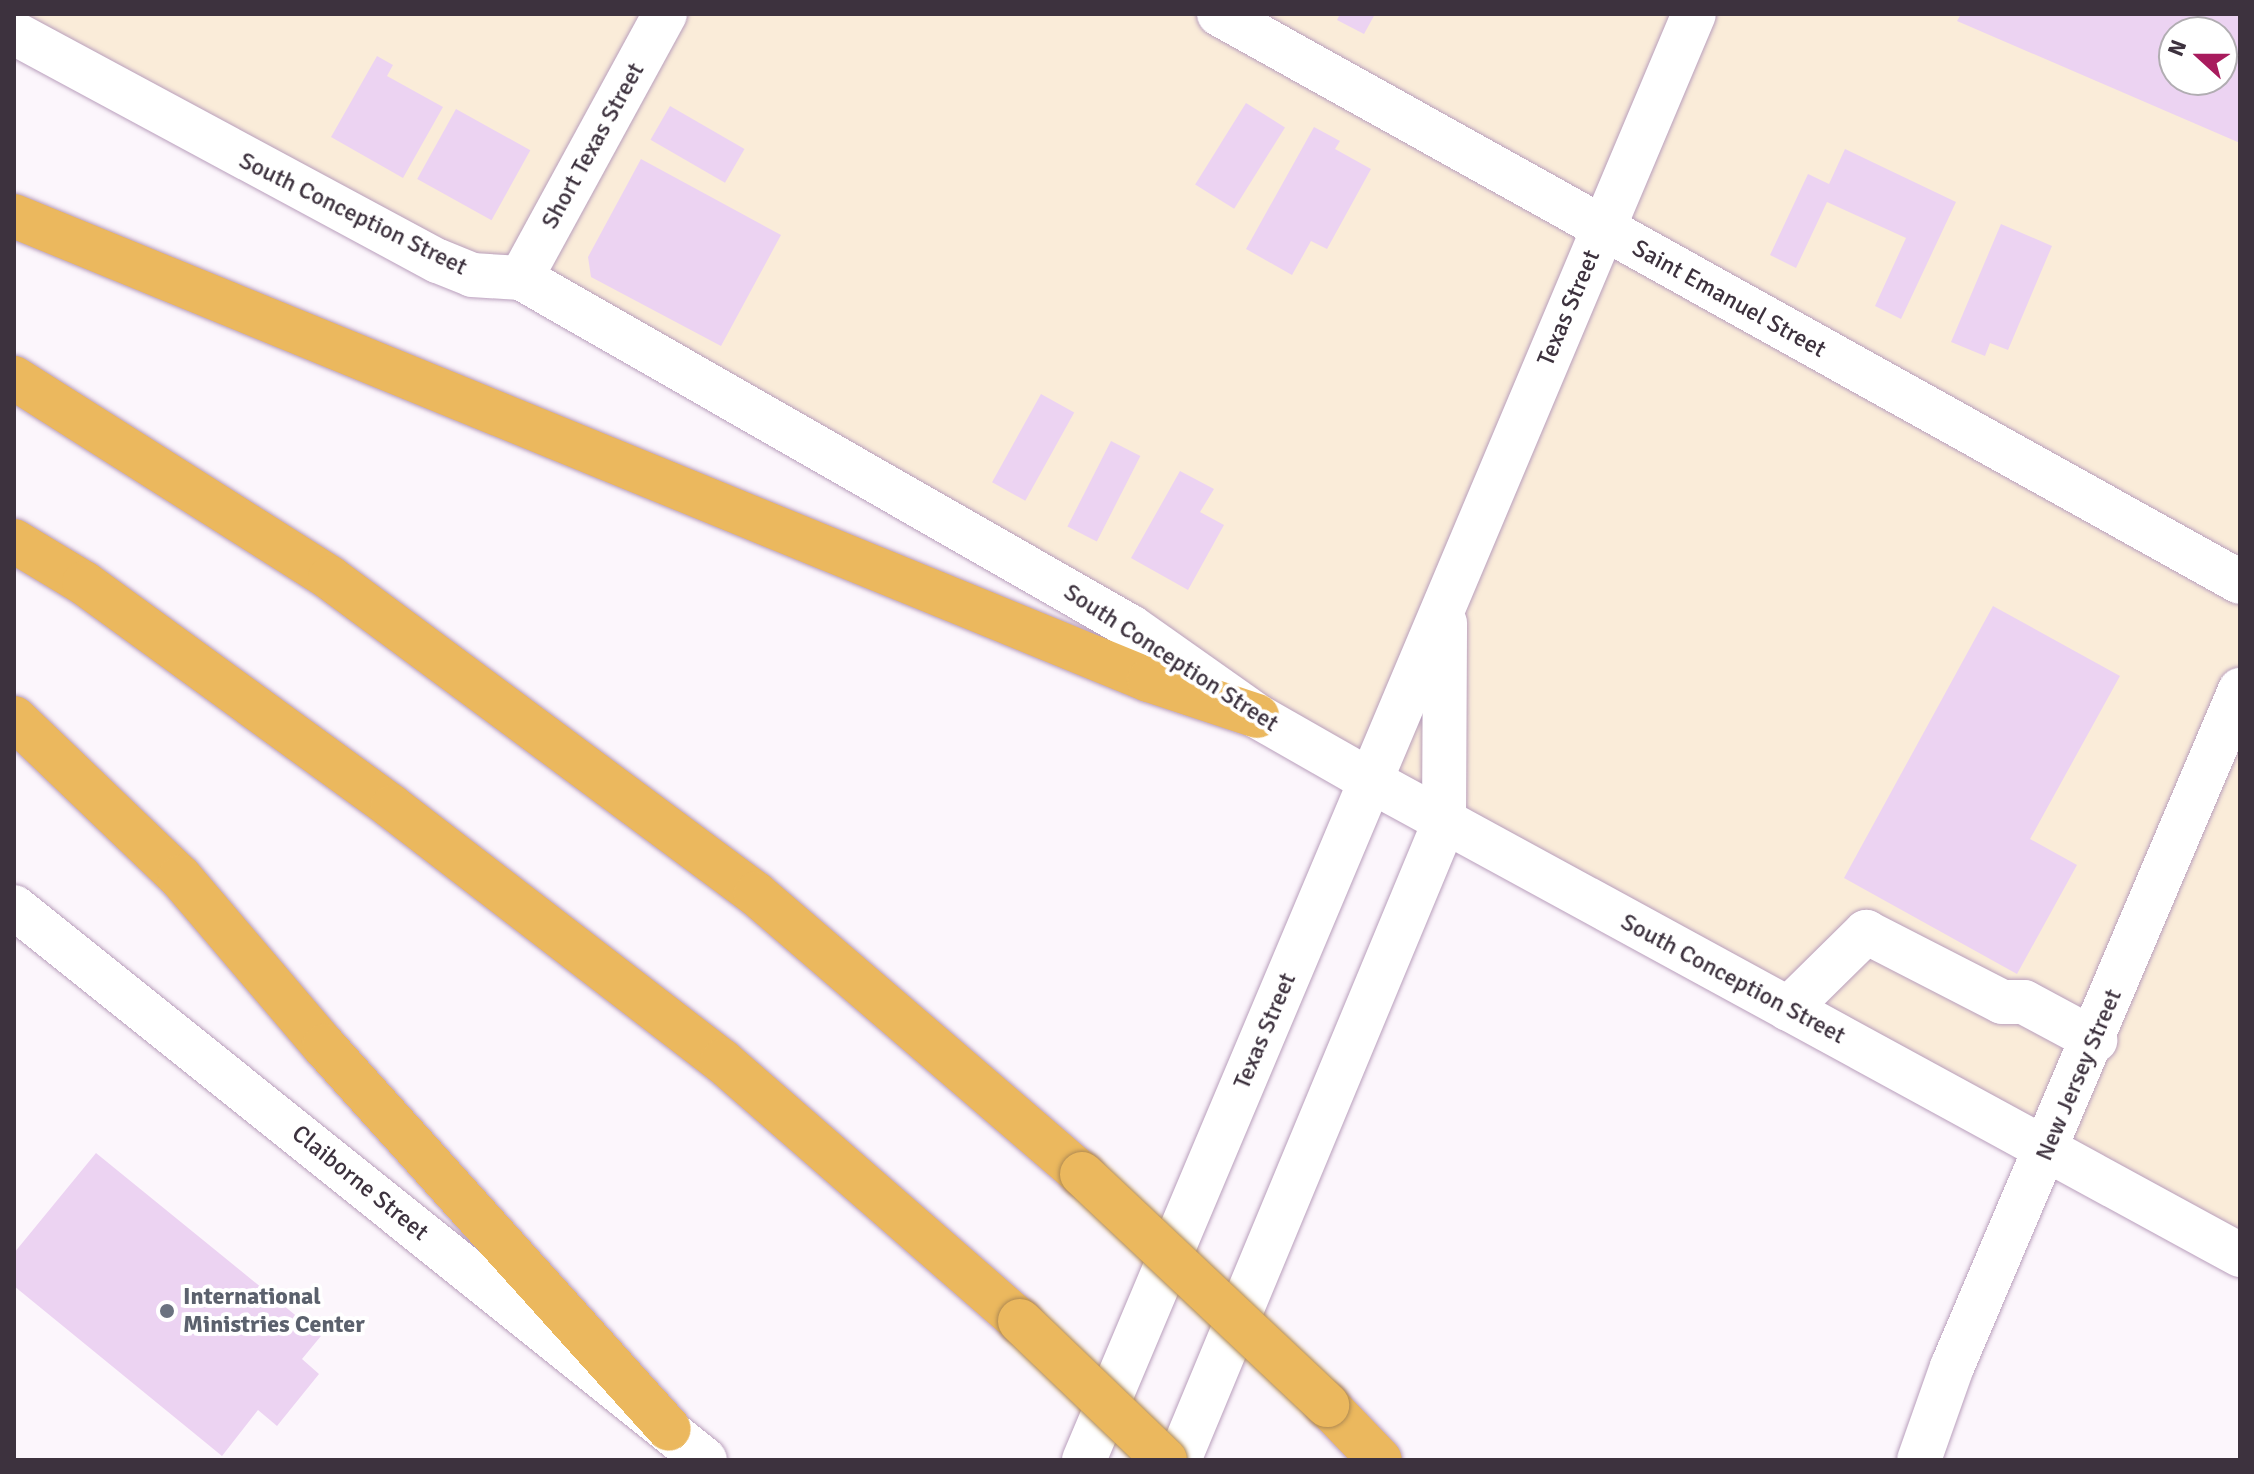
<!DOCTYPE html>
<html>
<head>
<meta charset="utf-8">
<style>
  body { margin:0 }
  #map { position:relative; width:2254px; height:1474px; overflow:hidden; background:#fcf6fc; font-family:Signika,sans-serif }
  div>[style] { position:absolute }
  [style*='--x'] { left:calc(var(--x)*1px); top:calc(var(--y)*1px); width:calc(var(--w)*1px); rotate:calc(var(--a)*1deg) }
  .industrial>* { inset:0; background:#faecd9 }
  .building>* { inset:0; background:#ecd3f2; transform-origin:0 0 }
  .roads { filter:drop-shadow(0 0 2px #b99fbc) drop-shadow(0 0 2px #b99fbc) }
  .minor>* { height:44px; margin:-22px; padding:0 22px; transform-origin:22px; border-radius:22px; background:#fff }
  .highway>* { height:44px; margin:-22px; padding:0 22px; transform-origin:22px; border-radius:22px; background:#ebb85e }
  .bridges { filter:drop-shadow(0 0 2px #ae8953) drop-shadow(0 0 2px #ae8953) }
  .highway-bridge>* { height:44px; margin:-22px; padding:0 22px; transform-origin:22px; border-radius:22px; background:#ebb85e }
  .dots>* { width:22px; height:22px; translate:-50% -50%; box-sizing:border-box; border:4px solid #fff; border-radius:50% }
  span { translate:-50% -50%; white-space:nowrap; text-align:center; line-height:1.15; -webkit-text-stroke:8px #fff; paint-order:stroke }
  .street-label { font-size:24px; color:#3d323e }
  .worship-label { font-size:24px; color:#5b616d; font-weight:700 }
  .left { translate:0 -50%; text-align:left }
  .frame { position:absolute; inset:0; border:16px solid #3d323e; pointer-events:none }
  .north { position:absolute; left:2158px; top:16px; width:80px; height:80px; box-sizing:border-box; background:#fff; border:2px solid #b1adb2; border-radius:50%; rotate:291deg; font-size:22px; font-weight:700; line-height:32px; text-align:center; color:#3d323e }
  .north::after { content:''; display:block; margin:auto; width:28px; height:36px; background:#a81b5d; clip-path:polygon(50% 0,100% 100%,50% 72%,0 100%) }
</style>
</head>
<body>
<div id="map">
  <div class="industrial">
    <i style="clip-path:polygon(evenodd,14px 14px,2240px 14px,2240px 1255px,521px 278px,438px 261px,14px 14px,2174px 32px,2222px 32px,2222px 80px,2174px 80px,2174px 32px)"></i>
  </div>
  <div class="building">
    <i style="clip-path:polygon(1340px 14px,1375px 14px,1364px 34px,1337px 20px)"></i>
    <i style="clip-path:polygon(evenodd,1961px 14px,2240px 14px,2240px 143px,1957px 21px,1961px 14px,2174px 32px,2222px 32px,2222px 80px,2174px 80px,2174px 32px)"></i>
    <i style="clip-path:polygon(377px 56px,393px 65px,387px 76px,443px 107px,403px 178px,331px 137px)"></i>
    <i style="left:1246px;top:103px;width:46px;height:96px;rotate:32deg"></i>
    <i style="left:670px;top:106px;width:86px;height:39px;rotate:30deg"></i>
    <i style="left:456px;top:109px;width:85px;height:80px;rotate:29deg"></i>
    <i style="clip-path:polygon(1314px 127px,1340px 141px,1335px 149px,1371px 169px,1327px 249px,1311px 241px,1292px 275px,1246px 249px)"></i>
    <i style="clip-path:polygon(1845px 149px,1956px 202px,1901px 319px,1875px 306px,1906px 238px,1827px 202px,1796px 268px,1770px 255px,1808px 174px,1829px 184px)"></i>
    <i style="clip-path:polygon(641px 159px,781px 235px,721px 346px,591px 277px,588px 257px)"></i>
    <i style="clip-path:polygon(2001px 224px,2052px 246px,2008px 350px,1990px 343px,1985px 356px,1951px 342px)"></i>
    <i style="left:1041px;top:394px;width:38px;height:101px;rotate:29deg"></i>
    <i style="left:1111px;top:441px;width:33px;height:96px;rotate:27deg"></i>
    <i style="clip-path:polygon(1180px 471px,1214px 489px,1200px 512px,1224px 525px,1188px 590px,1131px 558px)"></i>
    <i style="clip-path:polygon(1993px 606px,2120px 676px,2030px 839px,2077px 865px,2017px 974px,1844px 878px)"></i>
    <i style="clip-path:polygon(96px 1153px,321px 1336px,302px 1359px,319px 1374px,277px 1426px,258px 1410px,222px 1456px,14px 1286px,14px 1253px)"></i>
  </div>
  <div class="roads">
    <div class="minor">
      <i style="--x:1219;--y:14;--w:1168;--a:29.09"></i>
      <i style="--x:14;--y:33;--w:481;--a:28.3"></i>
      <i style="--x:438;--y:261;--w:37;--a:22"></i>
      <i style="--x:472;--y:275;--w:49;--a:3.5"></i>
      <i style="--x:521;--y:278;--w:703;--a:29.78"></i>
      <i style="--x:1131;--y:627;--w:154;--a:35.2"></i>
      <i style="--x:1257;--y:716;--w:131;--a:29.7"></i>
      <i style="--x:1371;--y:781;--w:990;--a:28.61"></i>
      <i style="--x:521;--y:278;--w:301;--a:-61.4"></i>
      <i style="--x:14;--y:907;--w:885;--a:38.67"></i>
      <i style="--x:1788;--y:1009;--w:110;--a:-44.6"></i>
      <i style="--x:1866;--y:932;--w:153;--a:27.2"></i>
      <i style="--x:2002;--y:1002;--w:22;--a:0"></i>
      <i style="--x:2024;--y:1002;--w:81;--a:28.2"></i>
      <i style="--x:1084;--y:1460;--w:1569;--a:-67.13"></i>
      <i style="--x:1179;--y:1460;--w:690;--a:-67.41"></i>
      <i style="--x:1444;--y:823;--w:200;--a:-89.7"></i>
      <i style="--x:1919;--y:1460;--w:99;--a:-70.5"></i>
      <i style="--x:1952;--y:1367;--w:736;--a:-66.95"></i>
    </div>
    <div class="highway">
      <i style="--x:14;--y:216;--w:1226;--a:22.24"></i>
      <i style="--x:1149;--y:680;--w:114;--a:18.4"></i>
      <i style="--x:14;--y:378;--w:374;--a:32.3"></i>
      <i style="--x:330;--y:578;--w:530;--a:36.57"></i>
      <i style="--x:756;--y:894;--w:430;--a:40.7"></i>
      <i style="--x:14;--y:541;--w:82;--a:31"></i>
      <i style="--x:84;--y:583;--w:381;--a:36"></i>
      <i style="--x:392;--y:807;--w:416;--a:37.6"></i>
      <i style="--x:722;--y:1061;--w:395;--a:41.1"></i>
      <i style="--x:14;--y:718;--w:230;--a:43.8"></i>
      <i style="--x:180;--y:877;--w:222;--a:49.6"></i>
      <i style="--x:324;--y:1046;--w:515;--a:47.99"></i>
      <i style="--x:1327;--y:1405;--w:76;--a:46.1"></i>
    </div>
  </div>
  <div class="bridges">
    <div class="highway-bridge">
      <i style="--x:1082;--y:1174;--w:337;--a:43.3"></i>
      <i style="--x:1020;--y:1321;--w:201;--a:43.8"></i>
    </div>
  </div>
  <div class="dots">
    <i style="left:167px;top:1311px;background:#6b7280"></i>
  </div>
  <div class="street-label">
    <span style="left:593px;top:146px;rotate:-61deg">Short Texas Street</span>
    <span style="left:353px;top:214px;rotate:26deg">South Conception Street</span>
    <span style="left:1729px;top:299px;rotate:29deg">Saint Emanuel Street</span>
    <span style="left:1569px;top:308px;rotate:-67deg">Texas Street</span>
    <span style="left:1171px;top:658px;rotate:33deg">South Conception Street</span>
    <span style="left:1733px;top:979px;rotate:28deg">South Conception Street</span>
    <span style="left:1265px;top:1031px;rotate:-67deg">Texas Street</span>
    <span style="left:2079px;top:1075px;rotate:-67deg">New Jersey Street</span>
    <span style="left:360px;top:1183px;rotate:39deg">Claiborne Street</span>
  </div>
  <div class="worship-label">
    <span class="left" style="left:183px;top:1311px">International<br>Ministries Center</span>
  </div>
  <div class="frame"></div>
  <div class="north">N</div>
</div>
</body>
</html>
